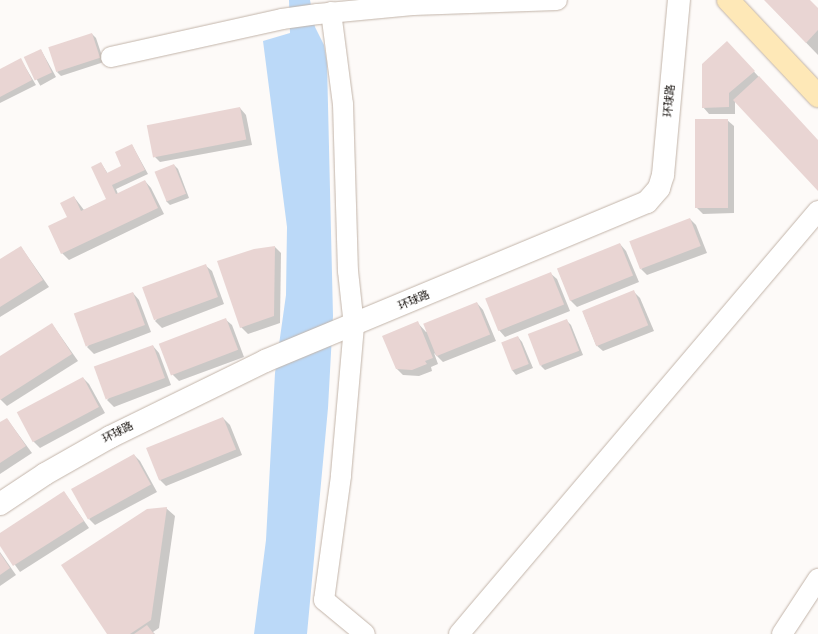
<!DOCTYPE html>
<html>
<head>
<meta charset="utf-8">
<style>
  body { margin:0 }
  #map { position:relative; width:818px; height:634px; overflow:hidden; background:#fdfaf8; font-family:"Nunito Sans","Noto Sans SC",sans-serif }
  div>[style] { position:absolute }
  [style*='--x'] { left:calc(var(--x)*1px); top:calc(var(--y)*1px); width:calc(var(--w)*1px); rotate:calc(var(--a)*1deg) }
  .water>* { inset:0; background:#bbd9f8 }
  .shadow>* { inset:0; background:#0003; transform-origin:0 0 }
  .building>* { inset:0; background:#e9d5d3; transform-origin:0 0 }
  .roads { filter:drop-shadow(0 0 1px #c2b4a9) drop-shadow(0 0 1px #c2b4a9) }
  .minor>* { height:20px; margin:-10px; padding:0 10px; transform-origin:10px; border-radius:10px; background:#fff }
  .tertiary>* { height:22px; margin:-11px; padding:0 11px; transform-origin:11px; border-radius:11px; background:#fff }
  .secondary>* { height:22px; margin:-11px; padding:0 11px; transform-origin:11px; border-radius:11px; background:#fee8b7 }
  span { translate:-50% -50%; white-space:nowrap; text-align:center; line-height:1.15; -webkit-text-stroke:3px #fff; paint-order:stroke }
  .street-label { font-size:11px; color:#16110d }
</style>
</head>
<body>
<div id="map">
  <div class="water">
    <i style="clip-path:polygon(289px 0,310px 0,315px 27px,324px 45px,327px 63px,333px 316px,328px 408px,307px 634px,254px 634px,266px 540px,275px 373px,286px 295px,287px 227px,263px 41px,290px 33px)"></i>
  </div>
  <div class="shadow">
    <i style="clip-path:polygon(765px 0,808px 0,818px 10px,818px 55px)"></i>
    <i style="clip-path:polygon(92px 34px,96px 38px,104px 62px,61px 76px,57px 72px)"></i>
    <i style="clip-path:polygon(733px 49px,818px 141px,818px 189px,735px 100px,735px 114px,709px 114px,703px 107px)"></i>
    <i style="left:41px;top:50px;width:31px;height:18px;rotate:61deg"></i>
    <i style="clip-path:polygon(21px 60px,36px 85px,0 103px,0 70px)"></i>
    <i style="clip-path:polygon(240px 108px,246px 115px,252px 145px,160px 162px,154px 156px)"></i>
    <i style="clip-path:polygon(727px 120px,734px 126px,734px 213px,703px 214px,696px 207px)"></i>
    <i style="clip-path:polygon(132px 145px,148px 174px,116px 189px,118px 194px,145px 181px,151px 188px,164px 214px,69px 260px,62px 253px,74px 197px,84px 210px,108px 199px,101px 163px,108px 174px,123px 167px)"></i>
    <i style="clip-path:polygon(174px 165px,178px 169px,189px 198px,170px 205px,166px 201px)"></i>
    <i style="clip-path:polygon(690px 219px,696px 225px,707px 253px,647px 275px,641px 269px)"></i>
    <i style="clip-path:polygon(620px 244px,626px 251px,639px 282px,577px 307px,571px 301px,558px 270px)"></i>
    <i style="clip-path:polygon(21px 247px,49px 287px,0 317px,0 260px)"></i>
    <i style="clip-path:polygon(275px 247px,281px 253px,280px 323px,248px 334px,241px 327px,254px 250px)"></i>
    <i style="clip-path:polygon(205px 265px,212px 271px,224px 304px,162px 328px,155px 321px)"></i>
    <i style="clip-path:polygon(550px 273px,557px 279px,570px 311px,505px 337px,499px 330px)"></i>
    <i style="clip-path:polygon(634px 292px,640px 298px,654px 331px,603px 351px,596px 345px,583px 312px)"></i>
    <i style="clip-path:polygon(133px 293px,139px 300px,151px 332px,94px 354px,87px 347px)"></i>
    <i style="clip-path:polygon(477px 303px,483px 310px,496px 341px,443px 362px,434px 353px,438px 364px,431px 367px,432px 371px,419px 376px,403px 375px,396px 368px,417px 322px,426px 332px)"></i>
    <i style="clip-path:polygon(225px 319px,232px 325px,244px 357px,179px 381px,173px 375px,161px 344px)"></i>
    <i style="clip-path:polygon(567px 321px,571px 325px,583px 355px,545px 370px,541px 366px)"></i>
    <i style="clip-path:polygon(52px 324px,78px 361px,7px 406px,0 399px,0 357px)"></i>
    <i style="clip-path:polygon(518px 337px,522px 342px,533px 368px,516px 375px,512px 370px)"></i>
    <i style="clip-path:polygon(153px 346px,159px 353px,171px 385px,114px 407px,107px 400px)"></i>
    <i style="clip-path:polygon(83px 378px,89px 384px,105px 413px,40px 448px,34px 442px,18px 413px)"></i>
    <i style="clip-path:polygon(223px 418px,230px 425px,242px 455px,166px 486px,159px 479px)"></i>
    <i style="clip-path:polygon(7px 419px,32px 453px,0 474px,0 424px)"></i>
    <i style="clip-path:polygon(134px 455px,140px 461px,157px 492px,95px 525px,89px 519px)"></i>
    <i style="clip-path:polygon(64px 492px,89px 528px,20px 572px,0 544px,0 534px)"></i>
    <i style="clip-path:polygon(166px 508px,175px 516px,159px 628px,153px 632px,155px 634px,108px 634px)"></i>
    <i style="clip-path:polygon(0 552px,16px 575px,0 586px)"></i>
  </div>
  <div class="building">
    <i style="clip-path:polygon(764px 0,810px 0,818px 8px,818px 30px,806px 43px)"></i>
    <i style="left:92px;top:33px;width:26px;height:46px;rotate:72deg"></i>
    <i style="clip-path:polygon(727px 41px,755px 71px,729px 93px,729px 107px,702px 108px,702px 64px)"></i>
    <i style="left:41px;top:49px;width:26px;height:19px;rotate:65deg"></i>
    <i style="clip-path:polygon(21px 58px,32px 80px,0 97px,0 69px)"></i>
    <i style="clip-path:polygon(759px 76px,818px 140px,818px 191px,733px 100px)"></i>
    <i style="left:240px;top:107px;width:33px;height:95px;rotate:79deg"></i>
    <i style="left:695px;top:119px;width:33px;height:89px"></i>
    <i style="clip-path:polygon(132px 144px,145px 170px,112px 185px,116px 194px,145px 180px,158px 208px,61px 254px,48px 226px,67px 217px,60px 203px,74px 196px,81px 211px,106px 199px,91px 167px,101px 162px,107px 173px,121px 166px,115px 152px)"></i>
    <i style="left:174px;top:164px;width:32px;height:21px;rotate:68deg"></i>
    <i style="left:690px;top:218px;width:30px;height:65px;rotate:69deg"></i>
    <i style="left:620px;top:243px;width:35px;height:68px;rotate:68deg"></i>
    <i style="clip-path:polygon(21px 246px,43px 280px,0 307px,0 259px)"></i>
    <i style="clip-path:polygon(275px 246px,274px 316px,240px 328px,217px 261px,254px 249px)"></i>
    <i style="left:206px;top:264px;width:35px;height:68px;rotate:70deg"></i>
    <i style="left:551px;top:272px;width:35px;height:71px;rotate:68deg"></i>
    <i style="left:634px;top:290px;width:38px;height:56px;rotate:68deg"></i>
    <i style="left:133px;top:292px;width:35px;height:63px;rotate:70deg"></i>
    <i style="left:477px;top:302px;width:35px;height:58px;rotate:68deg"></i>
    <i style="left:226px;top:318px;width:34px;height:72px;rotate:69deg"></i>
    <i style="left:567px;top:319px;width:34px;height:42px;rotate:69deg"></i>
    <i style="clip-path:polygon(418px 321px,433px 358px,425px 361px,427px 364px,412px 370px,396px 369px,382px 336px)"></i>
    <i style="clip-path:polygon(52px 323px,72px 354px,0 400px,0 356px)"></i>
    <i style="left:518px;top:336px;width:30px;height:18px;rotate:69deg"></i>
    <i style="left:153px;top:345px;width:35px;height:63px;rotate:70deg"></i>
    <i style="left:83px;top:377px;width:34px;height:75px;rotate:62deg"></i>
    <i style="left:223px;top:417px;width:35px;height:83px;rotate:68deg"></i>
    <i style="clip-path:polygon(7px 418px,26px 446px,0 463px,0 422px)"></i>
    <i style="left:134px;top:454px;width:35px;height:72px;rotate:61deg"></i>
    <i style="clip-path:polygon(64px 491px,84px 521px,13px 566px,0 546px,0 533px)"></i>
    <i style="clip-path:polygon(167px 507px,151px 620px,130px 634px,107px 634px,61px 565px,147px 509px)"></i>
    <i style="clip-path:polygon(0 553px,10px 568px,0 575px)"></i>
    <i style="clip-path:polygon(147px 625px,154px 634px,134px 634px)"></i>
  </div>
  <div class="roads">
    <div class="minor">
      <i style="--x:331;--y:12;--w:93;--a:82.6"></i>
      <i style="--x:343;--y:104;--w:167;--a:88.3"></i>
      <i style="--x:348;--y:271;--w:55;--a:83.8"></i>
      <i style="--x:354;--y:326;--w:151;--a:95"></i>
      <i style="--x:341;--y:476;--w:125;--a:97.8"></i>
      <i style="--x:324;--y:600;--w:53;--a:39.7"></i>
      <i style="--x:111;--y:57;--w:175;--a:-12.5"></i>
      <i style="--x:282;--y:19;--w:36;--a:-8"></i>
      <i style="--x:318;--y:14;--w:95;--a:-5.4"></i>
      <i style="--x:413;--y:5;--w:144;--a:-2"></i>
      <i style="--x:459;--y:634;--w:555;--a:-49.68"></i>
      <i style="--x:782;--y:634;--w:66;--a:-56.8"></i>
    </div>
    <div class="tertiary">
      <i style="--x:0;--y:504;--w:54;--a:-33.7"></i>
      <i style="--x:45;--y:474;--w:75;--a:-29.6"></i>
      <i style="--x:110;--y:437;--w:173;--a:-26.1"></i>
      <i style="--x:265;--y:361;--w:414;--a:-22.6"></i>
      <i style="--x:647;--y:202;--w:18;--a:-49"></i>
      <i style="--x:659;--y:188;--w:14;--a:-73"></i>
      <i style="--x:663;--y:175;--w:176;--a:-84.8"></i>
    </div>
    <div class="secondary">
      <i style="--x:728;--y:0;--w:132;--a:46.8"></i>
    </div>
  </div>
  <div class="street-label">
    <span style="left:670px;top:101px;rotate:-85deg">环球路</span>
    <span style="left:414px;top:301px;rotate:-23deg">环球路</span>
    <span style="left:118px;top:433px;rotate:-27deg">环球路</span>
  </div>
</div>
</body>
</html>
